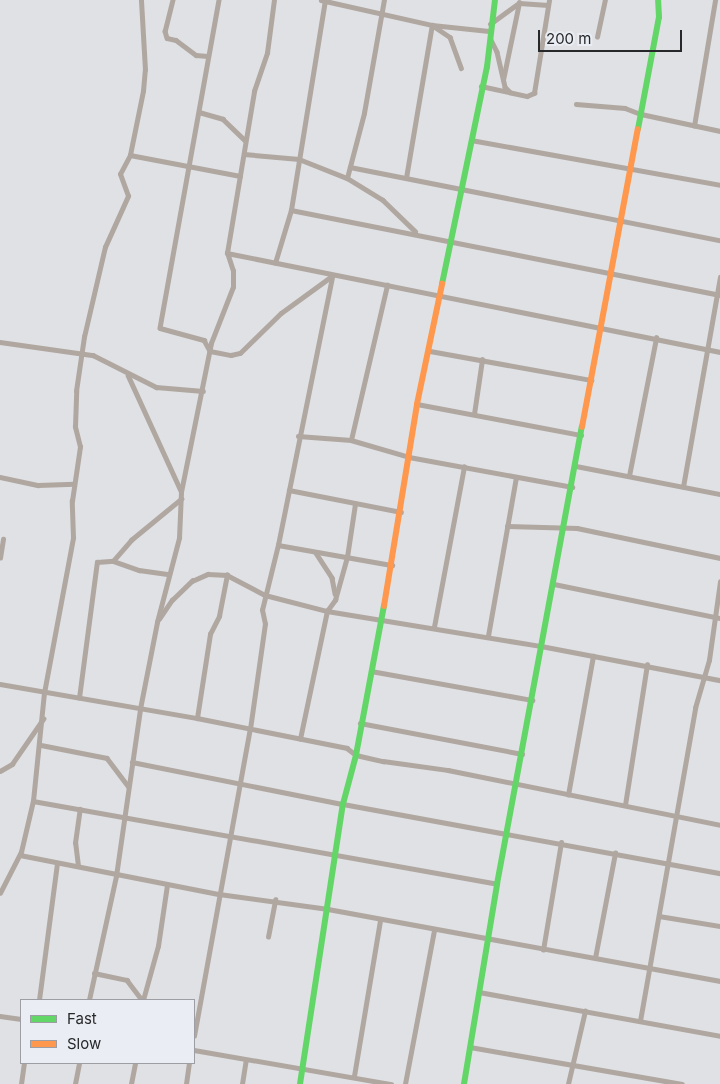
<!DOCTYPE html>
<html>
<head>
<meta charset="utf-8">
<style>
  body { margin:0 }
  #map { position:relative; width:720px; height:1084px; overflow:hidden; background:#dfe1e4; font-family:Inter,sans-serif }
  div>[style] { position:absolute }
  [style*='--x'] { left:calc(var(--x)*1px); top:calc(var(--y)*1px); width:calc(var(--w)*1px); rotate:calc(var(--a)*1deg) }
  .street>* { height:4.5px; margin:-2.25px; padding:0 2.25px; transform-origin:2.25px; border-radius:2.25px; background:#b0a7a1 }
  .fast>* { height:6px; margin:-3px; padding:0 3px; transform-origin:3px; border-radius:3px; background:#63d668 }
  .slow>* { height:6px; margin:-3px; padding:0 3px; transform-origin:3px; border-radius:3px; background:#ff974d }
  span { translate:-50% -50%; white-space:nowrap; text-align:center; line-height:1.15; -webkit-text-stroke:4px #eaedf3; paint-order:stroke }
  .legend { position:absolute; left:20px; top:999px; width:175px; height:65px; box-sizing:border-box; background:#eaedf3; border:1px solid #9c9ea3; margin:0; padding:6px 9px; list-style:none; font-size:15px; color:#27282a }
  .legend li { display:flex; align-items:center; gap:10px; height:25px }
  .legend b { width:25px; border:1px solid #9c9ea3 }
  .scale { position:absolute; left:538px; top:30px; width:144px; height:22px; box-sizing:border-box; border:2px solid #27282a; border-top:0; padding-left:6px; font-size:15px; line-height:18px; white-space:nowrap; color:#27282a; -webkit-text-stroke:4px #eaedf3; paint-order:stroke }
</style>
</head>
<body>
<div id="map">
  <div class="street">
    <i style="--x:173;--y:0;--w:32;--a:104"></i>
    <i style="--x:165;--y:31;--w:7;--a:74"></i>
    <i style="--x:167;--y:38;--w:9;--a:13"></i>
    <i style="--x:176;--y:40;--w:25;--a:37"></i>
    <i style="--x:196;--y:55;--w:11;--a:5"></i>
    <i style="--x:219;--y:0;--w:333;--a:100.2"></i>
    <i style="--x:160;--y:328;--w:46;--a:15.3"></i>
    <i style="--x:204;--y:340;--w:13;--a:61"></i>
    <i style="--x:210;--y:351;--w:21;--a:11"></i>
    <i style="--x:231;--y:355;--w:9;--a:-13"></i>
    <i style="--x:240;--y:353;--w:57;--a:-44.3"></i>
    <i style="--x:281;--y:313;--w:63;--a:-36"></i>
    <i style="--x:321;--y:0;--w:114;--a:12.7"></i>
    <i style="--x:432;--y:25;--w:57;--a:6"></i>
    <i style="--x:490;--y:24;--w:36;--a:-36"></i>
    <i style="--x:519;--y:3;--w:29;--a:4"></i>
    <i style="--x:597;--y:37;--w:38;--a:-78"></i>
    <i style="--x:491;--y:40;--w:13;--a:63"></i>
    <i style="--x:497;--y:52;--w:36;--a:77"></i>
    <i style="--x:505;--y:87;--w:7;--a:45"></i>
    <i style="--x:503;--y:80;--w:79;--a:-78.3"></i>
    <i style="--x:481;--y:86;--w:47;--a:12.3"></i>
    <i style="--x:527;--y:96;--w:8;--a:-23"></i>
    <i style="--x:534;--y:93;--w:94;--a:-80.8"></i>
    <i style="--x:576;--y:104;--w:49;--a:4.7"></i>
    <i style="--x:625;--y:108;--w:17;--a:21"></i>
    <i style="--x:641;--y:114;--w:81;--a:12.1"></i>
    <i style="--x:199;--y:112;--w:25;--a:16"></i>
    <i style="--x:223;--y:119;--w:30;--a:44"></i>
    <i style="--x:694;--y:126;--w:128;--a:-80.5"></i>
    <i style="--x:471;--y:140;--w:253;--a:10.2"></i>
    <i style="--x:244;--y:154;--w:55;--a:5.2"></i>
    <i style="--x:299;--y:159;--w:52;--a:21.6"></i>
    <i style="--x:347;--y:178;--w:42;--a:31.4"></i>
    <i style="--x:383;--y:200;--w:45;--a:44.1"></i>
    <i style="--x:130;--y:155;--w:112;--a:10.8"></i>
    <i style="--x:350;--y:167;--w:377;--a:11.2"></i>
    <i style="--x:347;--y:178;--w:67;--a:-75.3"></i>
    <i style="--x:364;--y:113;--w:115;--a:-80"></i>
    <i style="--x:406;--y:178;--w:155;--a:-80.4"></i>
    <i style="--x:432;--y:25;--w:22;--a:34"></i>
    <i style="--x:450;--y:37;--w:33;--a:70"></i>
    <i style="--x:291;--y:210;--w:437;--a:11.2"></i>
    <i style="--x:227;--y:253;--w:503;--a:11.35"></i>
    <i style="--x:275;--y:263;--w:55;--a:-73.2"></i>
    <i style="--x:291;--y:210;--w:212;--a:-80.8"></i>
    <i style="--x:0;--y:342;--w:94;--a:8"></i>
    <i style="--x:93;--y:355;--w:71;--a:26.9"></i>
    <i style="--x:156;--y:387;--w:47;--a:4.9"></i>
    <i style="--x:430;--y:351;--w:164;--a:10.2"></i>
    <i style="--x:128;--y:375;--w:128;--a:65.4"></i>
    <i style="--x:417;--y:404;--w:167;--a:10.7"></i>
    <i style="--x:474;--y:414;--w:55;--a:-81.6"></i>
    <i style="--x:298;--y:436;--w:53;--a:4.3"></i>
    <i style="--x:351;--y:440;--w:60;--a:16.3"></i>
    <i style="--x:409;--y:457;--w:166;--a:10.4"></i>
    <i style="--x:351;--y:440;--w:159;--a:-76.9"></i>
    <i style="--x:576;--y:466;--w:147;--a:11"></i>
    <i style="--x:629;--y:476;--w:141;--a:-78.9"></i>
    <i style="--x:0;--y:477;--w:39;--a:12"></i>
    <i style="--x:38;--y:485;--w:36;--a:-2"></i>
    <i style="--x:683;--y:487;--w:213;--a:-80"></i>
    <i style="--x:289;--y:490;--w:114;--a:11.1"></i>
    <i style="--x:507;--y:526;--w:70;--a:1.6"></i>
    <i style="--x:577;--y:528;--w:146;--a:11.8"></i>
    <i style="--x:278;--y:545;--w:116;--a:10"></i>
    <i style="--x:316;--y:553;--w:30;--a:57"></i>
    <i style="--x:332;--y:578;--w:16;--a:79"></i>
    <i style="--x:0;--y:558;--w:19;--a:-81"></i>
    <i style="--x:113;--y:561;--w:28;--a:19"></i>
    <i style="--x:139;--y:570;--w:30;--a:8"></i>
    <i style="--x:554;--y:584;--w:169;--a:11.6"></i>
    <i style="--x:159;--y:619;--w:23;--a:-56"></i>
    <i style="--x:172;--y:600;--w:28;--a:-44"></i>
    <i style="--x:192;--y:581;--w:17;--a:-24"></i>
    <i style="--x:208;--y:574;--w:19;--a:3"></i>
    <i style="--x:227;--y:575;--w:43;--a:27.8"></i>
    <i style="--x:265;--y:595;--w:64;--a:14.5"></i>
    <i style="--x:327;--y:611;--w:217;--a:9.3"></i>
    <i style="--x:541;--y:646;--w:182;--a:10.8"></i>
    <i style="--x:434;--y:627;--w:163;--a:-79.4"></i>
    <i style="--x:488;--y:636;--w:160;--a:-80"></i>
    <i style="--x:371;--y:671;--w:164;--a:10.2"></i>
    <i style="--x:0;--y:684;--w:200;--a:9.8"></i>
    <i style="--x:197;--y:718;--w:153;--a:11.3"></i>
    <i style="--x:347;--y:748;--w:11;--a:38"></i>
    <i style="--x:356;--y:755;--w:28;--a:13"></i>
    <i style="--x:383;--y:761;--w:66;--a:7.9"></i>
    <i style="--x:448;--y:770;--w:278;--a:11.4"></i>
    <i style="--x:79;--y:698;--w:137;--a:-82.5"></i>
    <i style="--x:97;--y:562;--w:16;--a:-4"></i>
    <i style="--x:113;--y:561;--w:28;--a:-49"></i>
    <i style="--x:131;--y:540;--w:65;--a:-39.4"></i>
    <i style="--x:197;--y:718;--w:85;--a:-81.2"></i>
    <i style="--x:210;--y:634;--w:20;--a:-63"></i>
    <i style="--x:219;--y:616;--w:42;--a:-79"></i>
    <i style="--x:360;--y:723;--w:165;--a:10.8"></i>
    <i style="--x:300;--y:739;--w:131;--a:-78.1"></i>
    <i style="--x:327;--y:611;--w:14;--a:-54"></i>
    <i style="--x:335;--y:600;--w:45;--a:-74.4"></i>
    <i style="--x:347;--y:557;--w:54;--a:-81.4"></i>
    <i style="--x:41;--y:745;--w:67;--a:11.1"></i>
    <i style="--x:107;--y:758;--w:35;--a:53"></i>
    <i style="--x:132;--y:762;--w:215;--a:11.3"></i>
    <i style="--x:343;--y:804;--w:383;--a:10.4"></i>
    <i style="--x:0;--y:771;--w:14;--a:-30"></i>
    <i style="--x:12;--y:764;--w:55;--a:-55.4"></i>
    <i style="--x:568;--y:795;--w:141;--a:-79.8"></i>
    <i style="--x:33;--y:801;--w:471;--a:10.1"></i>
    <i style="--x:625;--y:805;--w:142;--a:-81.1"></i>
    <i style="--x:20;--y:855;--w:203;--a:11.1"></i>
    <i style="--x:219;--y:894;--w:110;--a:7.8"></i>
    <i style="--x:328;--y:909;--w:399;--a:10.4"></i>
    <i style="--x:78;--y:866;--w:23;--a:-97"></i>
    <i style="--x:75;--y:843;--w:34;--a:-82"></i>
    <i style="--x:0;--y:893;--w:46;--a:-62.9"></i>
    <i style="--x:21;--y:852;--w:52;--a:-76.8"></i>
    <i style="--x:33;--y:801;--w:109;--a:-84.2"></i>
    <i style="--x:44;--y:693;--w:158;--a:-79.4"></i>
    <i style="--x:73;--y:538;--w:37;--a:-92"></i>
    <i style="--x:72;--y:501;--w:55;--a:-81.6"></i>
    <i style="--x:80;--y:447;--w:21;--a:-104"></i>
    <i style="--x:75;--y:427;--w:36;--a:-88"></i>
    <i style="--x:76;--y:391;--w:55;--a:-81.6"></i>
    <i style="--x:84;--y:337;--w:92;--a:-76.9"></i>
    <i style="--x:105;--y:247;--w:56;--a:-65.7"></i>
    <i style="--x:128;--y:196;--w:23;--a:-110"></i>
    <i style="--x:120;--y:174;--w:21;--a:-62"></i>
    <i style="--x:130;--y:155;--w:65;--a:-78.5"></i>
    <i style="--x:143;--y:91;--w:21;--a:-85"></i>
    <i style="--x:145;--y:70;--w:70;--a:-93.3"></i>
    <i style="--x:659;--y:916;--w:62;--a:9.3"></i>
    <i style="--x:268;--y:937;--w:38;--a:-79"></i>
    <i style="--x:543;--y:950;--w:109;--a:-80.5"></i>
    <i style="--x:595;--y:958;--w:107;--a:-79.2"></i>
    <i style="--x:94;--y:973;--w:34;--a:12"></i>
    <i style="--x:127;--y:980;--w:25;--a:53"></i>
    <i style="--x:479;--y:992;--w:245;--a:10.3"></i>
    <i style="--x:39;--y:1000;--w:137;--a:-82.5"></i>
    <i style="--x:89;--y:1000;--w:127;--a:-77.7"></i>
    <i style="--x:116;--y:876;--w:169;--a:-81.8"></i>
    <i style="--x:140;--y:709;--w:89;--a:-78.9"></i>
    <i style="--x:157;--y:622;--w:87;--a:-75.3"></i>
    <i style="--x:179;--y:538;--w:46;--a:-87.5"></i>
    <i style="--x:181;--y:492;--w:152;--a:-78.6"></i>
    <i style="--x:211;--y:343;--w:60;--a:-68.6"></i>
    <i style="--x:233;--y:287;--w:16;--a:-90"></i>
    <i style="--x:233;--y:271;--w:19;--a:-108"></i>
    <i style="--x:227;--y:253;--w:164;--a:-80.5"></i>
    <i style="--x:254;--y:91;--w:40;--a:-71.1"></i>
    <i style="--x:267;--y:53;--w:53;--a:-82.5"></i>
    <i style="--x:143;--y:1000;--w:56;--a:-74.5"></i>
    <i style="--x:158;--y:946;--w:62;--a:-81.6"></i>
    <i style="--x:0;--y:1016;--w:21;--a:8"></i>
    <i style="--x:640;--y:1021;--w:318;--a:-80"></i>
    <i style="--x:695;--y:708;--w:50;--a:-73.7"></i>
    <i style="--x:709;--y:660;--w:79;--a:-82"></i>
    <i style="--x:194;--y:1036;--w:312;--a:-79.7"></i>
    <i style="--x:250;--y:729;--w:106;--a:-81.9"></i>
    <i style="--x:265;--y:624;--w:14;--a:-102"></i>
    <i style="--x:262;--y:610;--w:67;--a:-76.2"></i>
    <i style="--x:278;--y:545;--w:274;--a:-78.6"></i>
    <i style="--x:470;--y:1047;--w:215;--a:9.9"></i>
    <i style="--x:194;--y:1050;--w:200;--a:9.8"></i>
    <i style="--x:354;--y:1076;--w:158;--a:-80.5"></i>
    <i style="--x:21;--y:1084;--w:21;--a:-82"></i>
    <i style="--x:75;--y:1084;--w:21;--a:-79"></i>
    <i style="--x:131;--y:1084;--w:21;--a:-79"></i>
    <i style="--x:186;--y:1084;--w:21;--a:-82"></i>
    <i style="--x:242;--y:1084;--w:24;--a:-81"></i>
    <i style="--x:405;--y:1084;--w:157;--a:-79.3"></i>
    <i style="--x:568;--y:1084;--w:75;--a:-76.9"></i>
  </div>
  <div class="fast">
    <i style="--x:638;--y:129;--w:114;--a:-79.4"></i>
    <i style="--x:659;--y:17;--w:17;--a:-93"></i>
    <i style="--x:442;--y:284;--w:222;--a:-78.3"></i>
    <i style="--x:487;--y:67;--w:67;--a:-83.2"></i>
    <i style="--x:300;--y:1084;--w:283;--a:-81.3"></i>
    <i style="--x:343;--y:804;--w:51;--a:-75.1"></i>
    <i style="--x:356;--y:755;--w:152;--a:-79.4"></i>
    <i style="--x:464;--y:1084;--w:203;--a:-80.6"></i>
    <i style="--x:497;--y:884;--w:465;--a:-79.5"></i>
  </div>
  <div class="slow">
    <i style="--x:582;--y:427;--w:303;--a:-79.4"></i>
    <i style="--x:384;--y:606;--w:205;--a:-80.7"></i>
    <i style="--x:417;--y:404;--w:123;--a:-78.2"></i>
  </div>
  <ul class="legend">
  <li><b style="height:6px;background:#63d668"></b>Fast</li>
  <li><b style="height:6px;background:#ff974d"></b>Slow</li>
  </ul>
  <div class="scale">200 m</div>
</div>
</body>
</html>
